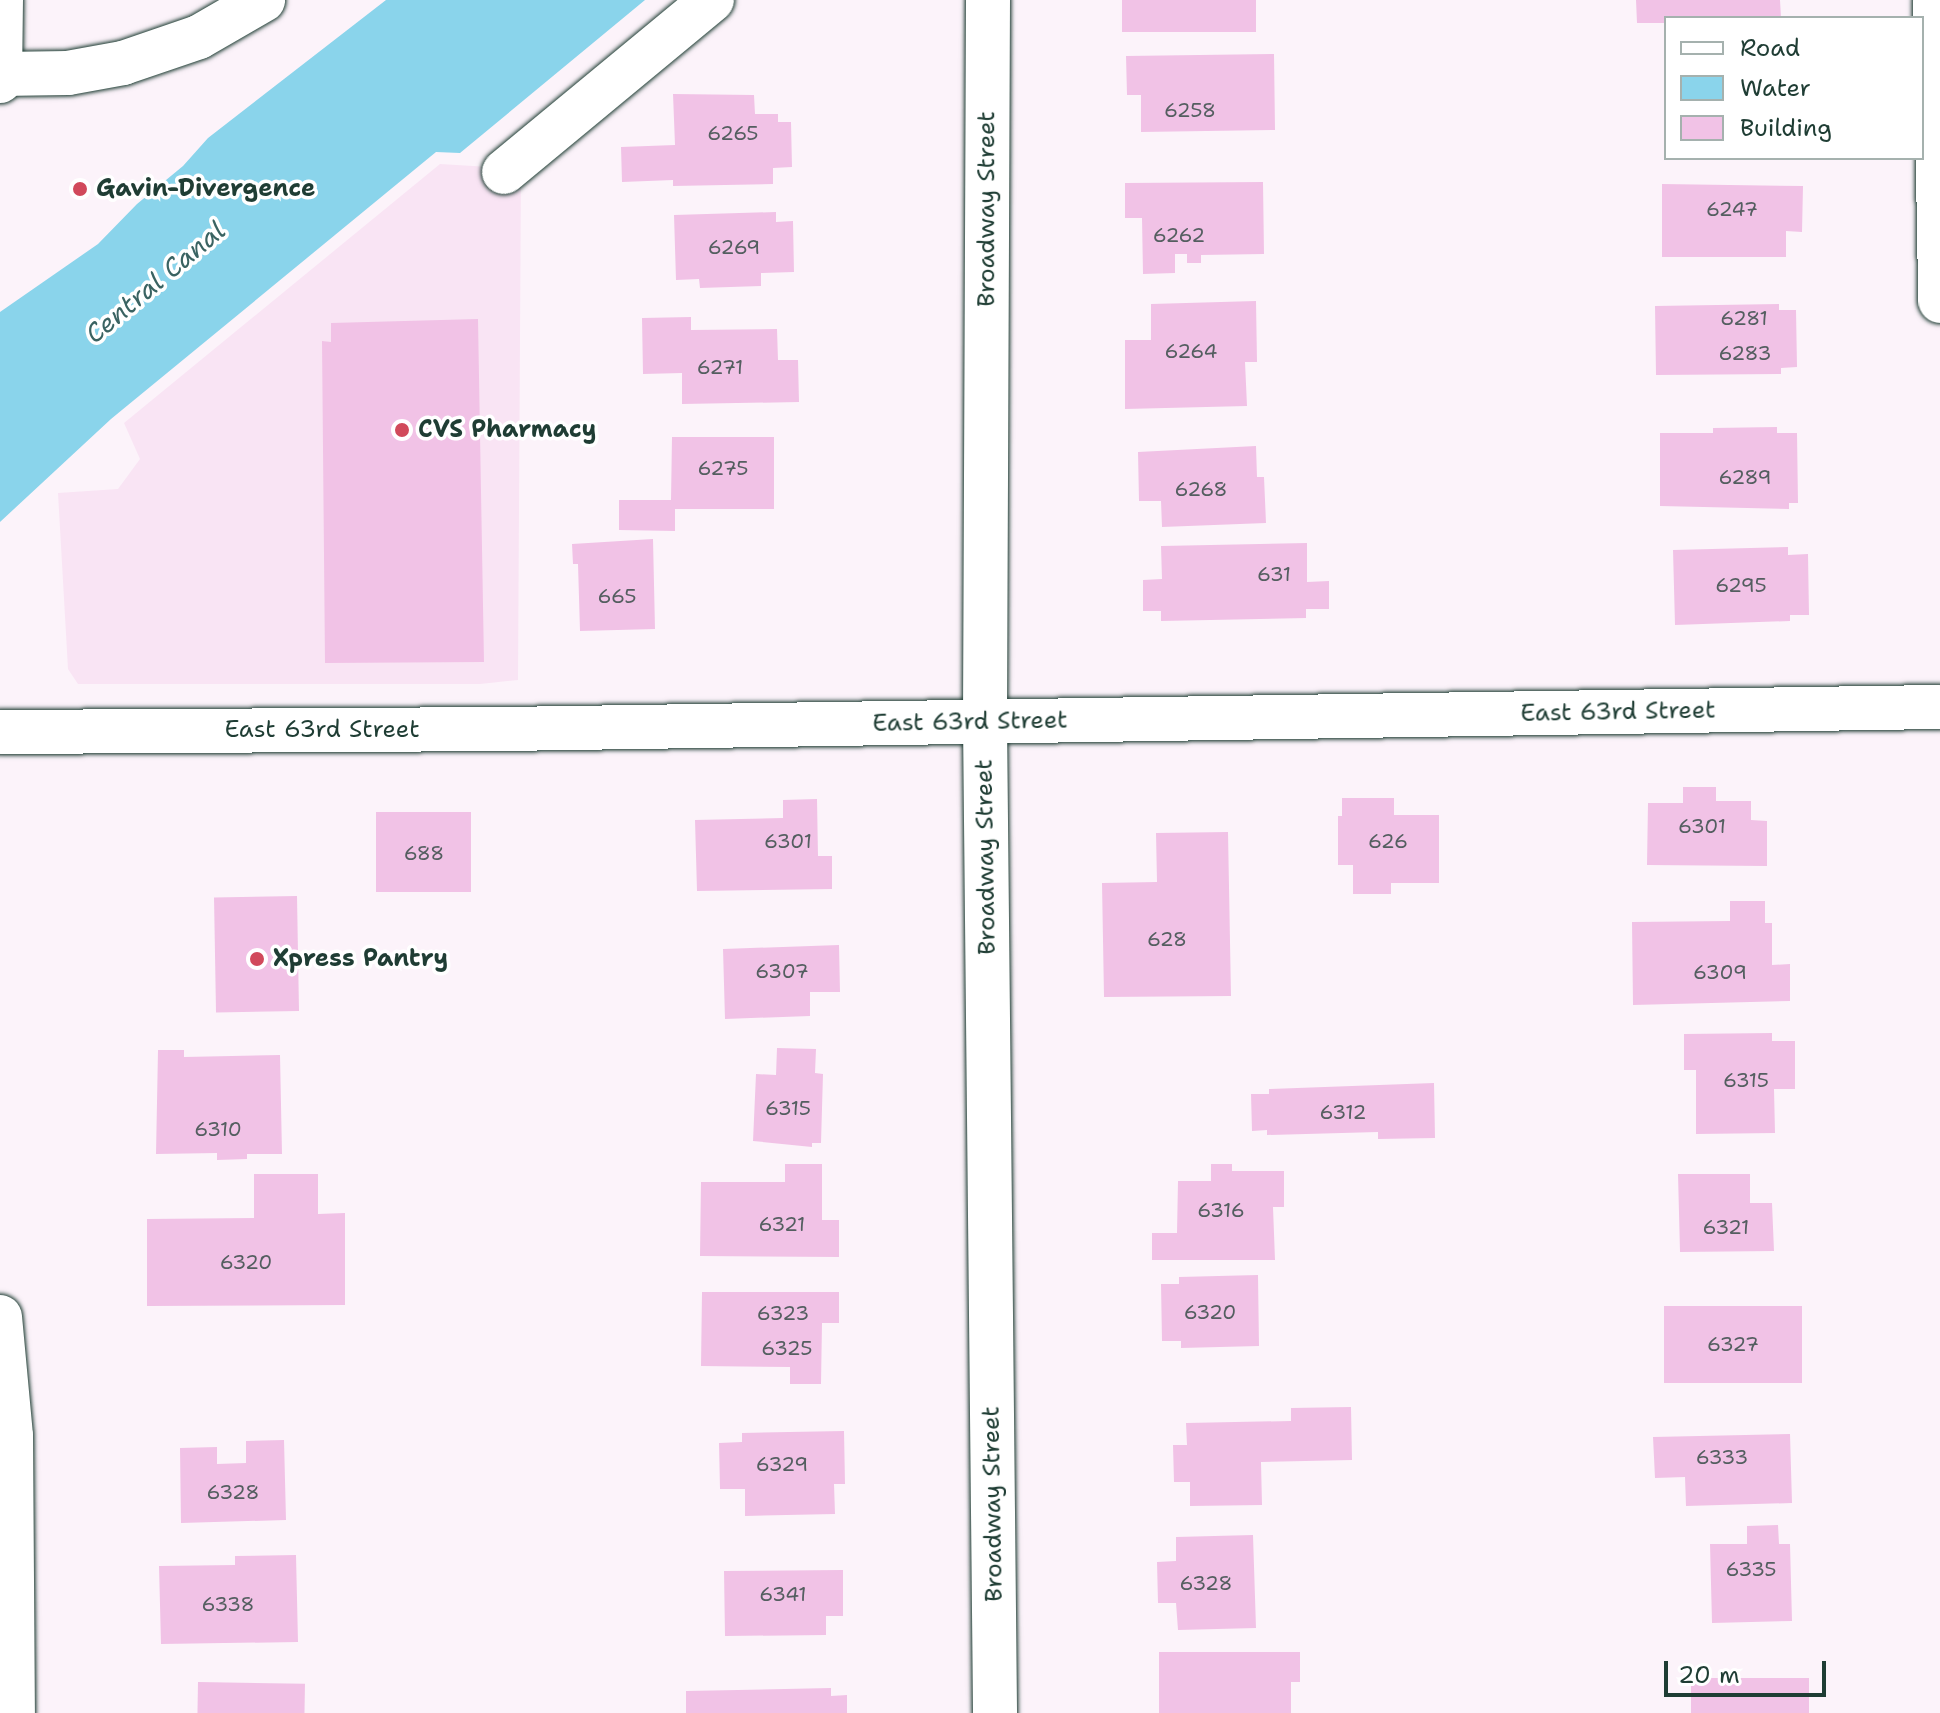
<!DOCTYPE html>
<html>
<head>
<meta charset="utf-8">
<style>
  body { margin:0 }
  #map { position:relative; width:1940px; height:1713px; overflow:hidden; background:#fcf3fa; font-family:"Shantell Sans",sans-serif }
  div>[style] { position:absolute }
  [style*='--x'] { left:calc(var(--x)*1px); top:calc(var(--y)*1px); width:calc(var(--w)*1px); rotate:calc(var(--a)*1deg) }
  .built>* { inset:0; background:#f9e4f4 }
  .water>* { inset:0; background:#8ad4eb }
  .building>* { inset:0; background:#f1c2e6; transform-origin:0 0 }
  .roads { filter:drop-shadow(0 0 2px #1f3d34) drop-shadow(0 0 2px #1f3d34) }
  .street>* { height:44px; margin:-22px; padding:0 22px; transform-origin:22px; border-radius:22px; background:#fff }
  .secondary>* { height:44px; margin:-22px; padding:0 22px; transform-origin:22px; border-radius:22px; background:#fff }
  .dots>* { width:22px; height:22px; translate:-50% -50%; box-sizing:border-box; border:4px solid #fff; border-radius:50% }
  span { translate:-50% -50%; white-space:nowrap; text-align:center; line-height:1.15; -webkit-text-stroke:7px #fff; paint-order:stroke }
  .number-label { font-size:20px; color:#545e60 }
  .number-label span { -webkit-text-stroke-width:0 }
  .poi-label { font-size:24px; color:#1f3d34; font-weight:700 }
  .left { translate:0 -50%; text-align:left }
  .street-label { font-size:24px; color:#1f3d34 }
  .water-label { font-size:26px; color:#3a6362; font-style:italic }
  .legend { position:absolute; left:1664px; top:16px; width:260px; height:144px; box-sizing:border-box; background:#fff; border:2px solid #a5b1ae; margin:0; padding:10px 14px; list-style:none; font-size:24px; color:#1f3d34 }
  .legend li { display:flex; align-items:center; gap:16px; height:40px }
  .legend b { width:40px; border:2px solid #a5b1ae }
  .scale { position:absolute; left:1664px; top:1661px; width:162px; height:36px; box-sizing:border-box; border:4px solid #1f3d34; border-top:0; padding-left:10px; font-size:24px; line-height:28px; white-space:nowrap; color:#1f3d34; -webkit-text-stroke:6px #fff; paint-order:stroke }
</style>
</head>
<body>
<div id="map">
  <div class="built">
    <i style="clip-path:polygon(440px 164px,521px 169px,518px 680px,480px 684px,78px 684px,68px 669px,58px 493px,118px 489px,140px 459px,124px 423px)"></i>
  </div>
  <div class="water">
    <i style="clip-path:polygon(386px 0,645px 0,460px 153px,436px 152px,111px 419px,0 522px,0 312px,98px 244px,137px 204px,183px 166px,208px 138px)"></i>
  </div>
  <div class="building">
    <i style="left:1122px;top:0;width:134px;height:32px"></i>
    <i style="clip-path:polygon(1636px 0,1780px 0,1781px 18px,1666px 18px,1666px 23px,1637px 23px)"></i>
    <i style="clip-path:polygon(1274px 54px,1275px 130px,1141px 132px,1141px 95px,1127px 95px,1126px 56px)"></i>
    <i style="clip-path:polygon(673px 94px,754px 95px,755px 114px,778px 114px,778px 122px,791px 122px,792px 167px,773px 168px,773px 184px,673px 186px,673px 180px,622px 182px,621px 147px,675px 145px)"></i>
    <i style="clip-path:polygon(1263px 182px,1264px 254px,1201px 255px,1201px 263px,1187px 263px,1187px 254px,1175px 254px,1175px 273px,1143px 274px,1142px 218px,1125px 218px,1125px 183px)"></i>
    <i style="clip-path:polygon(1662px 184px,1803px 186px,1802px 232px,1786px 231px,1786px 257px,1662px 257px)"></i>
    <i style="clip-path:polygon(776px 212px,776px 222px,793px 221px,794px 272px,761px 273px,761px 286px,700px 288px,699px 279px,676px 280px,674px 215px)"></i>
    <i style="clip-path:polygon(1256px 301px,1257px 362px,1245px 362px,1247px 406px,1125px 409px,1125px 340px,1151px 340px,1151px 304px)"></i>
    <i style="clip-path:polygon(1779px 304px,1779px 310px,1796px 310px,1797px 367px,1781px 368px,1781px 374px,1656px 375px,1655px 306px)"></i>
    <i style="clip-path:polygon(691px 317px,691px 330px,777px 329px,778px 360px,798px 360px,799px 402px,682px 404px,682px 373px,643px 374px,642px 318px)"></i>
    <i style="clip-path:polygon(478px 319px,484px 662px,325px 663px,322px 341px,331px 342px,331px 323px)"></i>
    <i style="clip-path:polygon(1777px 427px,1777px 433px,1797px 433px,1798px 503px,1789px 503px,1789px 509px,1660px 506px,1660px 433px,1713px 433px,1713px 428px)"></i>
    <i style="clip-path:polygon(672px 437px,774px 437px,774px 509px,675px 509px,675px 531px,619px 530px,619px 500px,671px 500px)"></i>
    <i style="clip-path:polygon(1256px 446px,1257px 477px,1264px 477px,1266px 523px,1162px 527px,1161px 501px,1139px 501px,1138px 452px)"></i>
    <i style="clip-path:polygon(653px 539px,655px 629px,580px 631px,578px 564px,573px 564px,572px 544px)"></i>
    <i style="clip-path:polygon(1307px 543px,1307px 582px,1329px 581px,1329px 609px,1306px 609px,1306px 618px,1161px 621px,1161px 611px,1143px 611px,1143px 580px,1162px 579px,1161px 546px)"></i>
    <i style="clip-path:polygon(1788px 547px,1788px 555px,1808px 554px,1809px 615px,1790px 615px,1790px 621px,1675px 625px,1673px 550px)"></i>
    <i style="clip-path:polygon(1683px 787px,1716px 787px,1716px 801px,1751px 801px,1751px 820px,1767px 821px,1767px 866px,1647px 865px,1648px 803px,1683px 803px)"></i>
    <i style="clip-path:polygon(1342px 798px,1394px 798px,1394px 815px,1439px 815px,1439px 883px,1391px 883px,1391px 894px,1353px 894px,1353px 865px,1338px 865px,1338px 816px,1342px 816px)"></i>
    <i style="clip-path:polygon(817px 799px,818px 856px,832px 856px,832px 889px,697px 891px,695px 820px,783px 818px,783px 800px)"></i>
    <i style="left:471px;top:812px;width:80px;height:95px;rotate:90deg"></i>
    <i style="clip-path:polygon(1228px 832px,1231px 996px,1104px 997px,1102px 883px,1157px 882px,1156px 833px)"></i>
    <i style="left:297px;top:896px;width:115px;height:83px;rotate:89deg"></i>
    <i style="clip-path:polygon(1730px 901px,1765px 901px,1765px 923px,1772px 923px,1772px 965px,1790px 964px,1790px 1001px,1633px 1005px,1632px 922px,1730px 921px)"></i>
    <i style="clip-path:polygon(839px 945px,840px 992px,810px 992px,810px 1016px,725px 1019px,723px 949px)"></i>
    <i style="clip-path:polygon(1772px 1033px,1772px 1041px,1795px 1041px,1795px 1089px,1774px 1089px,1775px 1133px,1696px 1134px,1696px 1070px,1684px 1070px,1684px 1034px)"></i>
    <i style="clip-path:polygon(777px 1048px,816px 1049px,815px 1073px,823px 1074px,821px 1143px,812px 1143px,812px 1147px,753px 1141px,756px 1074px,776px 1075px)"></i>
    <i style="clip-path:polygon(158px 1050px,184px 1050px,184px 1057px,280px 1055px,282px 1154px,247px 1154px,247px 1159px,217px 1160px,217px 1153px,156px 1154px)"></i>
    <i style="clip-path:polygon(1434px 1083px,1435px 1138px,1378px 1139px,1378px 1132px,1267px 1135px,1267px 1130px,1252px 1131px,1251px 1094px,1269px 1094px,1269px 1089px)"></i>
    <i style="clip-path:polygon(785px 1164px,822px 1164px,822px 1220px,839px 1220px,839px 1257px,700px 1256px,701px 1182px,785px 1182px)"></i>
    <i style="clip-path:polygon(1211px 1164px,1232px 1164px,1232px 1171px,1284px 1171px,1284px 1207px,1273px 1207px,1275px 1260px,1152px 1260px,1152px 1233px,1177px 1233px,1178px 1181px,1211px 1181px)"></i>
    <i style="clip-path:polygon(254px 1174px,318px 1174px,318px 1214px,345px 1213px,345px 1305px,147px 1306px,147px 1219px,254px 1218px)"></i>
    <i style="clip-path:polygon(1678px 1174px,1750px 1174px,1750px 1203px,1772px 1203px,1774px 1251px,1680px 1252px)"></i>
    <i style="clip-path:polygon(1258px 1275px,1259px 1346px,1181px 1348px,1181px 1341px,1162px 1341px,1161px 1284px,1179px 1284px,1179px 1277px)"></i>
    <i style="clip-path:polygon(702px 1292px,839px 1292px,839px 1323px,822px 1323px,821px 1384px,790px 1384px,790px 1367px,701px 1366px)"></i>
    <i style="left:1664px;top:1306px;width:138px;height:77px"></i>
    <i style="clip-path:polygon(1351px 1407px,1352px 1460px,1261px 1462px,1262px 1505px,1190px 1506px,1190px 1482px,1174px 1482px,1173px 1445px,1187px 1445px,1186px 1423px,1291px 1421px,1291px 1408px)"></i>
    <i style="clip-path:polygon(844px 1431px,845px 1484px,834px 1484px,835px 1514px,745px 1516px,745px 1489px,720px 1489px,719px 1443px,742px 1442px,742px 1433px)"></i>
    <i style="clip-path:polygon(1790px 1434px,1792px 1503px,1686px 1506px,1685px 1477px,1655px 1478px,1653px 1437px)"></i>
    <i style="clip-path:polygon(284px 1440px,286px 1520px,181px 1523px,180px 1448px,217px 1447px,217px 1464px,246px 1463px,246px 1441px)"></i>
    <i style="clip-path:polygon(1778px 1525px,1779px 1544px,1790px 1544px,1792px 1621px,1712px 1623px,1710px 1544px,1747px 1544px,1747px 1526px)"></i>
    <i style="clip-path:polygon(1253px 1535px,1256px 1628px,1178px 1630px,1176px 1603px,1158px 1603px,1157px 1562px,1176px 1561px,1176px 1537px)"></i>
    <i style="clip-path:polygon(296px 1555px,298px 1642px,161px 1644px,159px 1566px,235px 1565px,235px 1556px)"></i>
    <i style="clip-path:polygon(843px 1570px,843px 1616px,826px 1616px,826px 1635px,725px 1636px,724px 1571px)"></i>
    <i style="clip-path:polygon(1159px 1652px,1300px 1652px,1300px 1682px,1291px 1682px,1291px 1713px,1159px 1713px)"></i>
    <i style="left:1691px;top:1678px;width:118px;height:35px"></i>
    <i style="left:198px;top:1682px;width:107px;height:31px;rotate:1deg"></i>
    <i style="clip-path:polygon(831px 1688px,831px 1696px,847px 1695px,847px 1713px,686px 1713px,686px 1691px)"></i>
  </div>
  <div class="roads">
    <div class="street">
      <i style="--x:988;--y:0;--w:722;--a:90.24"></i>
      <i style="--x:985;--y:722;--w:991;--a:89.42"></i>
      <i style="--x:1935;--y:0;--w:301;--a:89"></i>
      <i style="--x:504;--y:172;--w:270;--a:-39.6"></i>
      <i style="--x:0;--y:732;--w:505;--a:-0.34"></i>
      <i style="--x:505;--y:729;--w:1435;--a:-0.88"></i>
    </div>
    <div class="secondary">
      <i style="--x:0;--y:74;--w:68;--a:-0.8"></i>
      <i style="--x:68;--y:73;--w:56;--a:-10.3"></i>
      <i style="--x:123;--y:63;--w:80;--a:-18.9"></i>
      <i style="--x:199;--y:37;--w:74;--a:-30"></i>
      <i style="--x:0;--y:81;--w:81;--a:-89.3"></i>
      <i style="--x:0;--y:1317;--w:120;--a:84.7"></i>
      <i style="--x:11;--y:1436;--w:277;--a:89.6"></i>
    </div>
  </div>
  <div class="dots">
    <i style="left:80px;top:189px;background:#d1495b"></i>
    <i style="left:402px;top:430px;background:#d1495b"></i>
    <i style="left:257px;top:959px;background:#d1495b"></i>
  </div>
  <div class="number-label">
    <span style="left:1190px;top:110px">6258</span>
    <span style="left:733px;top:133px">6265</span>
    <span style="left:1732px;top:209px">6247</span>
    <span style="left:1179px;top:235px">6262</span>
    <span style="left:734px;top:247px">6269</span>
    <span style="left:1744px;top:318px">6281</span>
    <span style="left:1191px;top:351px">6264</span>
    <span style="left:1745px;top:353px">6283</span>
    <span style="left:720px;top:367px">6271</span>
    <span style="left:723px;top:468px">6275</span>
    <span style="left:1745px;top:477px">6289</span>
    <span style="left:1201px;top:489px">6268</span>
    <span style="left:1274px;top:574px">631</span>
    <span style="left:1741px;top:585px">6295</span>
    <span style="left:617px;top:596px">665</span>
    <span style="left:1702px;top:826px">6301</span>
    <span style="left:788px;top:841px">6301</span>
    <span style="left:1388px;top:841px">626</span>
    <span style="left:424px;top:853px">688</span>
    <span style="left:1167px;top:939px">628</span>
    <span style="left:782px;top:971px">6307</span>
    <span style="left:1720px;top:972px">6309</span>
    <span style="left:1746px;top:1080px">6315</span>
    <span style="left:788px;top:1108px">6315</span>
    <span style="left:1343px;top:1112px">6312</span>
    <span style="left:218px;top:1129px">6310</span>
    <span style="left:1221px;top:1210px">6316</span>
    <span style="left:782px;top:1224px">6321</span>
    <span style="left:1726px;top:1227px">6321</span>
    <span style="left:246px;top:1262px">6320</span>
    <span style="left:1210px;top:1312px">6320</span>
    <span style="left:783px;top:1313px">6323</span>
    <span style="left:1733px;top:1344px">6327</span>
    <span style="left:787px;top:1348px">6325</span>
    <span style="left:1722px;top:1457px">6333</span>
    <span style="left:782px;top:1464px">6329</span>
    <span style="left:233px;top:1492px">6328</span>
    <span style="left:1751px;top:1569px">6335</span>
    <span style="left:1206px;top:1583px">6328</span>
    <span style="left:783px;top:1594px">6341</span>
    <span style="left:228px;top:1604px">6338</span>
  </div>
  <div class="poi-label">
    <span class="left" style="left:96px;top:189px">Gavin-Divergence</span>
    <span class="left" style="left:418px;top:430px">CVS Pharmacy</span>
    <span class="left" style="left:273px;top:959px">Xpress Pantry</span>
  </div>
  <div class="street-label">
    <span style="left:987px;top:209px;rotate:-90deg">Broadway Street</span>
    <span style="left:1618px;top:712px;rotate:-1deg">East 63rd Street</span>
    <span style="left:970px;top:722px;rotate:-1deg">East 63rd Street</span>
    <span style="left:322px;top:730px">East 63rd Street</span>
    <span style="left:986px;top:857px;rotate:-91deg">Broadway Street</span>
    <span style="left:993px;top:1504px;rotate:-91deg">Broadway Street</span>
  </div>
  <div class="water-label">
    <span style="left:155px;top:282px;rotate:-40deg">Central Canal</span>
  </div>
  <ul class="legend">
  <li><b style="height:10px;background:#fff"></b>Road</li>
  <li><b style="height:22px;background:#8ad4eb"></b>Water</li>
  <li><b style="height:22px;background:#f1c2e6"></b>Building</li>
  </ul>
  <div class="scale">20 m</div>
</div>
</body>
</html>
